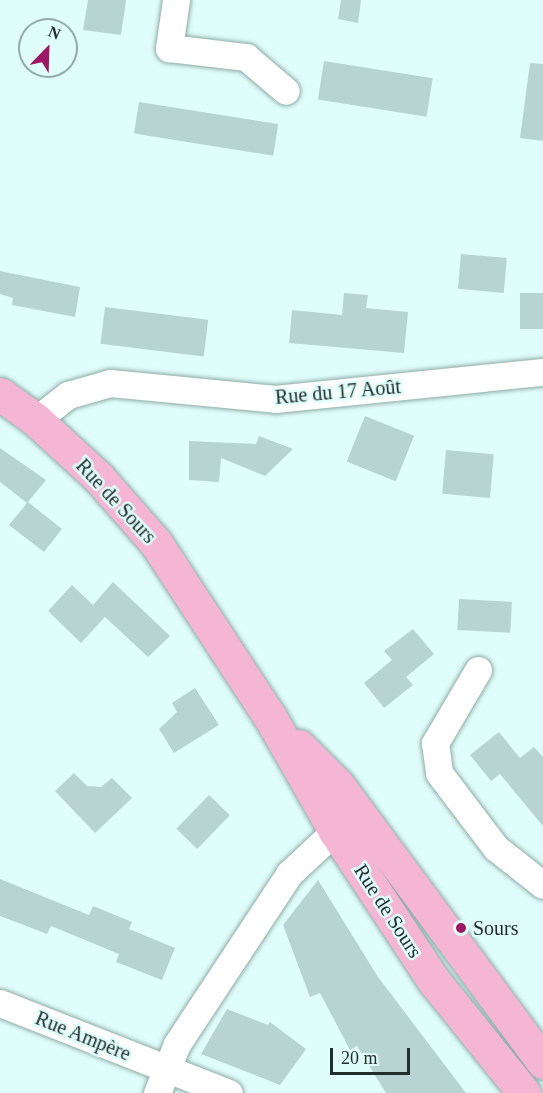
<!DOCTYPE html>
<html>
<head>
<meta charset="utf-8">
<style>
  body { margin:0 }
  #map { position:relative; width:543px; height:1093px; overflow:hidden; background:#dffdfa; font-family:Georgia,serif }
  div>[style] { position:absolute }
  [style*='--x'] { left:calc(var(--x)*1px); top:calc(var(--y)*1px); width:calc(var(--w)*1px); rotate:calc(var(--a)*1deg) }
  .building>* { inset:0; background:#b7d4d2; transform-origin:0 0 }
  .roads { filter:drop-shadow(0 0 2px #8faba9) drop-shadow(0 0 2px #8faba9) }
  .minor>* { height:27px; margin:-13.5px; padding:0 13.5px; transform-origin:13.5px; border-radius:13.5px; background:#fff }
  .major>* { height:33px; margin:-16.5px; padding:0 16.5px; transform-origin:16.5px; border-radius:16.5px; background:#f4b6d4 }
  .dots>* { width:16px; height:16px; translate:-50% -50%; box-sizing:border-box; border:3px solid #dffdfa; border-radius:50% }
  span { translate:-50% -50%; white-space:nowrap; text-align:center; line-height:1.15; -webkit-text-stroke:5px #dffdfa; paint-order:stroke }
  .street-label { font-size:20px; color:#222e2d }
  .poi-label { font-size:20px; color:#222e2d }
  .left { translate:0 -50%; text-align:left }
  .north { position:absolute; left:18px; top:18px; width:60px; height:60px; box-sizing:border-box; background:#dffdfa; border:2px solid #93aaa8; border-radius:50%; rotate:23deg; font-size:16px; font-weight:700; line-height:24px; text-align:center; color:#222e2d }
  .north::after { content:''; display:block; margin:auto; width:21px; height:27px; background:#9e1767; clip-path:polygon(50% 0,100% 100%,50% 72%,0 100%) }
  .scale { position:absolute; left:330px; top:1048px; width:80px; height:27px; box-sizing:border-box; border:3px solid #222e2d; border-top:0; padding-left:8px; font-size:18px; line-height:21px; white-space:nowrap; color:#222e2d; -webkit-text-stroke:4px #dffdfa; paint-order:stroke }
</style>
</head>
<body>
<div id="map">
  <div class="building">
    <i style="clip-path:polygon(88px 0,126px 0,121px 35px,83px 30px)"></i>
    <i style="clip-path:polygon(341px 0,361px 0,358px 23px,338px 19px)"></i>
    <i style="left:324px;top:61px;width:110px;height:39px;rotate:9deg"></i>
    <i style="clip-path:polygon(530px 63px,543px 64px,543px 141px,520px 138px)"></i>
    <i style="left:139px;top:102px;width:141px;height:32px;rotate:9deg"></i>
    <i style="left:461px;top:254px;width:46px;height:35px;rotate:5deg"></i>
    <i style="clip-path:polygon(0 271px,80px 287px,75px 317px,12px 305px,13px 298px,0 294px)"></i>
    <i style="clip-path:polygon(344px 293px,368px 295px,366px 308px,408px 312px,404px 353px,289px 343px,292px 310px,342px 315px)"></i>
    <i style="left:543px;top:293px;width:36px;height:23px;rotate:90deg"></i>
    <i style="left:105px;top:307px;width:104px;height:37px;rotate:7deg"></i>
    <i style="left:365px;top:416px;width:53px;height:49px;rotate:22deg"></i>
    <i style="clip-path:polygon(259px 436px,293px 449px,265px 476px,221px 458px,219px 482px,189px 480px,189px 441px,256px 444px)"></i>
    <i style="clip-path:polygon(0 448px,46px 480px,28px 502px,62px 529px,44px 552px,9px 525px,27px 503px,0 482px)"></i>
    <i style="left:446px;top:450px;width:48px;height:44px;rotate:5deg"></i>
    <i style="clip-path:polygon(113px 582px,170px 636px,148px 657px,105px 617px,81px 643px,48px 611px,72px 585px,93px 605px)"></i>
    <i style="left:459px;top:599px;width:53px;height:31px;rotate:3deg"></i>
    <i style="clip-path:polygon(413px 629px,434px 654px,406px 677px,413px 685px,384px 708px,364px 683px,392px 660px,384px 651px)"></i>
    <i style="clip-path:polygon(195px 688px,219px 725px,174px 753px,159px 729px,177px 712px,172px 703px)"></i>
    <i style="clip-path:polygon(499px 732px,520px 758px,534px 747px,543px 757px,543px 826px,500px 774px,491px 781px,470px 755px)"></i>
    <i style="clip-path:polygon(74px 773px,87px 786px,101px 787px,112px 778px,132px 798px,95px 833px,55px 791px)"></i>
    <i style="left:209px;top:795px;width:29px;height:47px;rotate:44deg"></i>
    <i style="clip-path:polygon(0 879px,89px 915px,93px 906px,132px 922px,129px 929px,175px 948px,162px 980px,116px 962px,119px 954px,51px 926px,47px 934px,0 916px)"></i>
    <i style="clip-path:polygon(318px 880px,378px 977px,466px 1093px,386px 1093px,357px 1046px,350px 1050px,320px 993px,310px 997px,283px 925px)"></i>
    <i style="clip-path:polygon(227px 1009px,268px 1025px,270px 1022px,306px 1049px,280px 1085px,201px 1054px)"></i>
  </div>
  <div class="roads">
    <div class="minor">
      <i style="--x:176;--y:0;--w:49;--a:98.3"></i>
      <i style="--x:169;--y:48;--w:78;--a:6.7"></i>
      <i style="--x:246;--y:57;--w:52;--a:40.4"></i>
      <i style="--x:36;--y:420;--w:41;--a:-38"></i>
      <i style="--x:68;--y:395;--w:44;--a:-15.9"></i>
      <i style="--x:110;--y:383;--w:166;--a:5.5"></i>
      <i style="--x:275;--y:399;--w:269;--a:-5.8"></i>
      <i style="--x:478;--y:670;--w:85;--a:120.5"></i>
      <i style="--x:435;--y:743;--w:30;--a:82"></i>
      <i style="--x:439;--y:773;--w:94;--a:52.8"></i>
      <i style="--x:496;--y:848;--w:60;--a:38.2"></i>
      <i style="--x:0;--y:1003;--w:246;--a:21.5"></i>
      <i style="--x:157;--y:1093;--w:53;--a:-67.8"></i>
      <i style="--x:177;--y:1044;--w:204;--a:-56.6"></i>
      <i style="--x:289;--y:874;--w:63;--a:-43.1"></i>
    </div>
    <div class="major">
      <i style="--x:0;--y:394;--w:44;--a:35.8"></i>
      <i style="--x:36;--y:420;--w:86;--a:42.6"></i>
      <i style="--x:99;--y:478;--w:86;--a:48.8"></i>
      <i style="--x:156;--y:543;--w:208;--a:56.8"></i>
      <i style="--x:270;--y:717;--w:131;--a:60.3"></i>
      <i style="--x:335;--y:831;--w:180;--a:56.6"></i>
      <i style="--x:434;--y:981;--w:144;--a:51.2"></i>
      <i style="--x:299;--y:746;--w:55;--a:45"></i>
      <i style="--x:338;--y:785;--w:345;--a:53.5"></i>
    </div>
  </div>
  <div class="dots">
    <i style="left:461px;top:928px;background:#9e1767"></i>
  </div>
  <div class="street-label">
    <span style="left:338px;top:392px;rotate:-5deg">Rue du 17 Août</span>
    <span style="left:116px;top:501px;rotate:47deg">Rue de Sours</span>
    <span style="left:388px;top:911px;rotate:57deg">Rue de Sours</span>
    <span style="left:83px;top:1036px;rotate:22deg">Rue Ampère</span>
  </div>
  <div class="poi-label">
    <span class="left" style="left:473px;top:928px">Sours</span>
  </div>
  <div class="north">N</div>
  <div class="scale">20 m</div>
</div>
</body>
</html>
